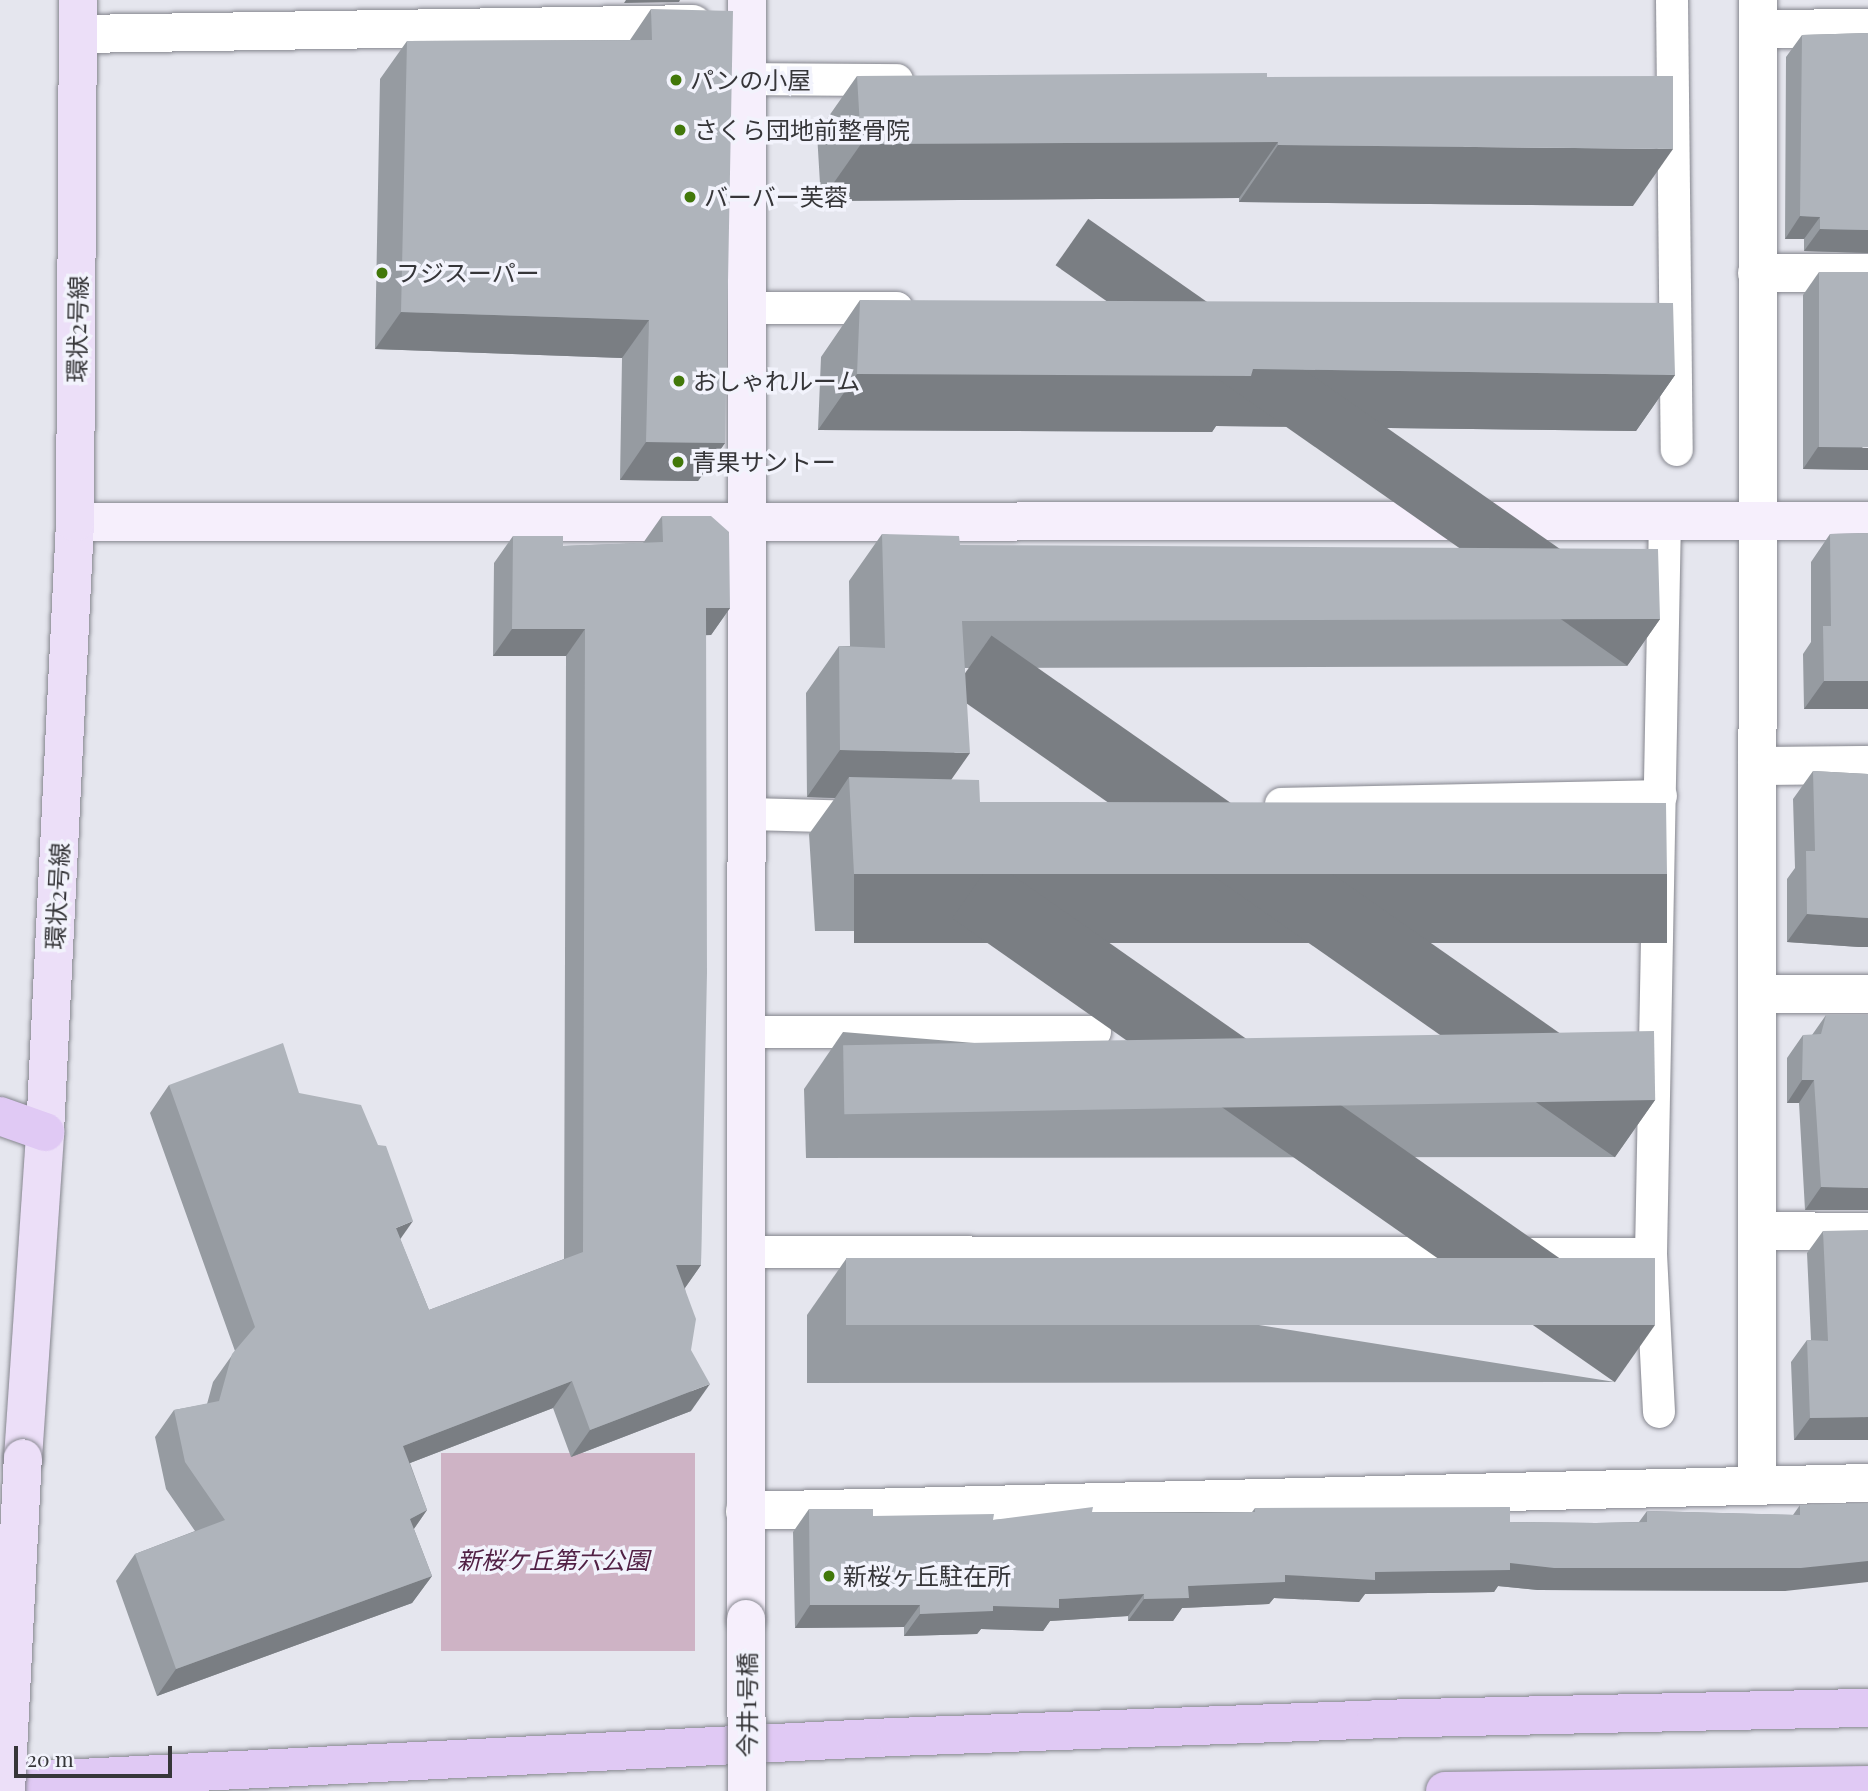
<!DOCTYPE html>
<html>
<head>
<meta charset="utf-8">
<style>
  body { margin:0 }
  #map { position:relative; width:1868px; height:1791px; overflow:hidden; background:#e5e6ee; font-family:"Playfair Display","Noto Sans JP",serif }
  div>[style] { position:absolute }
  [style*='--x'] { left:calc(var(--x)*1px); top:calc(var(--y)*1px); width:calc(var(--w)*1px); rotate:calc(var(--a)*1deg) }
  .green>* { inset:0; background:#ceb3c5; transform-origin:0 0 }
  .roads { filter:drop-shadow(0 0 2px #85868e) drop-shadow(0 0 2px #85868e) }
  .lane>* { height:32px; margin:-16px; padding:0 16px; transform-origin:16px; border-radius:16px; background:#fff }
  .street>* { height:38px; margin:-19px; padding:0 19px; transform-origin:19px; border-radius:19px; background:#fff }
  .secondary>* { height:38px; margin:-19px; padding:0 19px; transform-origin:19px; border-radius:19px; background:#f6effc }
  .primary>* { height:38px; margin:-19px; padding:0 19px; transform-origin:19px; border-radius:19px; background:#ecdff8 }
  .highway>* { height:38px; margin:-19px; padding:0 19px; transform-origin:19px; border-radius:19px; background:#e0c9f4 }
  .bridges { filter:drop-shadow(0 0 2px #85868e) drop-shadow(0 0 2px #85868e) }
  .secondary-bridge>* { height:38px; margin:-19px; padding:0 19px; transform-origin:19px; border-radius:19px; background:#f6effc }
  .primary-bridge>* { height:38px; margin:-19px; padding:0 19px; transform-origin:19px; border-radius:19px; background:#ecdff8 }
  .wall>* { inset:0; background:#969ba1 }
  .shaded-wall>* { inset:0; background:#7a7e83; transform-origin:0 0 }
  .building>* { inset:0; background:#afb4bb; transform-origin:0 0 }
  .dots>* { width:19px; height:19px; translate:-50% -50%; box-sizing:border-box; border:4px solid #f2f3fc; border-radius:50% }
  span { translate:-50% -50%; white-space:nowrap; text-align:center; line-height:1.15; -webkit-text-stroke:7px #f2f3fc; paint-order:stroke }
  .poi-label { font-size:24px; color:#363639 }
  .left { translate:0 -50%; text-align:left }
  .street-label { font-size:24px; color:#363639 }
  .park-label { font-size:24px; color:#522145; font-style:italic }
  .scale { position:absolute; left:14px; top:1746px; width:158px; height:32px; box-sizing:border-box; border:4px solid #363639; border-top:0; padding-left:9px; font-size:21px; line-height:24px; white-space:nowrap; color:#363639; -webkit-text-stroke:5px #f2f3fc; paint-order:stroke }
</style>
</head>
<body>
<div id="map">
  <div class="green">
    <i style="left:695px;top:1453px;width:198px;height:254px;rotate:90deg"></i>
  </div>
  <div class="roads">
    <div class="lane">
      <i style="--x:1672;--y:0;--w:450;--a:89.4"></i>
      <i style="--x:748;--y:79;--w:149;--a:0.4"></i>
      <i style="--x:748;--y:308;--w:149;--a:0"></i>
      <i style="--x:1281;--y:804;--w:380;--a:-1.2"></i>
      <i style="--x:747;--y:814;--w:116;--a:1.5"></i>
      <i style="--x:747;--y:1032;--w:348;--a:0"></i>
      <i style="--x:746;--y:1252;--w:905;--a:0.13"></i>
      <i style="--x:1659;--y:1412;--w:158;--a:-92.9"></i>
      <i style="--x:1651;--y:1254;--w:733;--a:-88.91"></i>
    </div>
    <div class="street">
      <i style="--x:1758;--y:29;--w:110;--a:-0.5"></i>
      <i style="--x:80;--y:34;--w:613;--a:-0.93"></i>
      <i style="--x:1757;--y:273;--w:111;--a:0"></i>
      <i style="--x:1757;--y:766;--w:111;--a:-0.5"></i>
      <i style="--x:1757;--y:994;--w:111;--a:0"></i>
      <i style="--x:1757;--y:1231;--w:111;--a:0.5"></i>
      <i style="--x:1757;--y:1486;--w:1486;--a:-89.96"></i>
      <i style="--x:745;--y:1511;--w:1123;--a:-1.43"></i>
    </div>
    <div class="secondary">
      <i style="--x:75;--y:522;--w:1793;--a:-0.03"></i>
      <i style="--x:746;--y:1619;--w:1619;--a:-89.96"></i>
    </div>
    <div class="primary">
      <i style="--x:23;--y:1458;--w:327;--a:-86.1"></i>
      <i style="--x:45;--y:1132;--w:611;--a:-87.18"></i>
      <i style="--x:75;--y:522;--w:522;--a:-89.67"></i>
    </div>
    <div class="highway">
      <i style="--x:0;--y:1116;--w:48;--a:19.6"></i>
      <i style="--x:0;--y:1782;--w:897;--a:-2.88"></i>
      <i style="--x:896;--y:1737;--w:480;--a:-2.1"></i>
      <i style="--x:1376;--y:1719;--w:492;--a:-1.3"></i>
      <i style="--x:1445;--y:1791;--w:423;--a:-0.8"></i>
    </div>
  </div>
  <div class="bridges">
    <div class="secondary-bridge">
      <i style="--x:746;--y:1619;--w:172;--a:89.7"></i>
    </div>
    <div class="primary-bridge">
      <i style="--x:6;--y:1791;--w:333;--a:-87.1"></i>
    </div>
  </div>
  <div class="wall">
    <i style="clip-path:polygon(651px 9px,725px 443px,698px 481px,620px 480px,622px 358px,375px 349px,380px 79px,407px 41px,630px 40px)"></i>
    <i style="clip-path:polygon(1868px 33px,1868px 253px,1804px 251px,1804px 239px,1785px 239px,1786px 57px,1802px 35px)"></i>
    <i style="clip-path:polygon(857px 76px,1267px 77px,1633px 206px,1239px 202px,1239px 198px,821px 201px,817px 133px)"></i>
    <i style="clip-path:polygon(1819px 272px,1868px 470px,1803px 469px,1803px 295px)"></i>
    <i style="clip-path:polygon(860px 300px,1675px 375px,1636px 431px,1216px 426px,1212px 432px,818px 430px,821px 357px)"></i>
    <i style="clip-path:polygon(662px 516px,730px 608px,711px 635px,706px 635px,701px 1265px,685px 1288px,691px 1350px,691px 1411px,571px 1457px,553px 1408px,410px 1463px,427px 1510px,414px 1529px,432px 1576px,412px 1603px,157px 1696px,116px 1581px,135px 1554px,195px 1531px,166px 1489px,155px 1437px,174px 1410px,207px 1404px,213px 1382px,235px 1351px,150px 1113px,169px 1085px,299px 1093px,400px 1239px,429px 1310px,564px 1259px,566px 656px,493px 656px,494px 563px,513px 536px,563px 546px,643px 543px)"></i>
    <i style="clip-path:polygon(1868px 533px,1868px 709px,1804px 709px,1803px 654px,1811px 642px,1811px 562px,1830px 534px)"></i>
    <i style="clip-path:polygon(882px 534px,960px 545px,1660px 619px,1627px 666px,965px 668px,951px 780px,980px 802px,1667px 874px,1627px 931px,815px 931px,809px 834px,835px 798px,807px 797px,806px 693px,839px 646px,850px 646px,849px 581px)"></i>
    <i style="clip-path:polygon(1813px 771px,1868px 774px,1868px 947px,1859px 947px,1787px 942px,1787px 879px,1795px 868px,1793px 799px)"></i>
    <i style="clip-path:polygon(1826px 1015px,1868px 1210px,1805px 1210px,1799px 1103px,1787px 1103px,1787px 1058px,1803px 1035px,1812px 1035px)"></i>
    <i style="clip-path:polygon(843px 1032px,1655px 1100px,1615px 1157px,806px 1158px,804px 1089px)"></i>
    <i style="clip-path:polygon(1823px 1231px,1868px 1440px,1794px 1440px,1791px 1362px,1807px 1340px,1811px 1340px,1807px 1253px)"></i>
    <i style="clip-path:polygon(846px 1259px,1615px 1382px,807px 1383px,807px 1315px)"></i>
    <i style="clip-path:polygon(1868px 1503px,1785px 1591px,1538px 1590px,1498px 1586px,1494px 1592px,1365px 1594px,1359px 1602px,1274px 1598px,1269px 1604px,1182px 1608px,1173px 1621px,1128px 1621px,1128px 1616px,1050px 1621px,1043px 1631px,981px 1629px,977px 1634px,904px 1636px,904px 1627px,795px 1628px,793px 1532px,809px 1509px,873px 1516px,993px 1520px,1092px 1512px,1252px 1512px,1255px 1508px,1510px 1522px,1596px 1523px,1639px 1522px,1647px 1511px,1793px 1515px,1800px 1505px)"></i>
  </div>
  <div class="shaded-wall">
    <i style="clip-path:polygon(626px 0,680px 0,679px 2px,624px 3px)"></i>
    <i style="clip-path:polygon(1278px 142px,1239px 198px,821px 201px,861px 144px)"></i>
    <i style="clip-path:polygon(1278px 145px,1673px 149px,1633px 206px,1239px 202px)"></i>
    <i style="clip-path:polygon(1800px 216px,1820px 217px,1804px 239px,1785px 239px)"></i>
    <i style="clip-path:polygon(1820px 229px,1868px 230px,1868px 253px,1804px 251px)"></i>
    <i style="clip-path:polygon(401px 312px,649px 320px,622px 358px,375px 349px)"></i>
    <i style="clip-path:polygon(1253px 369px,1675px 375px,1636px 431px,1216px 426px,1212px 432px,818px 430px,857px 374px)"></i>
    <i style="clip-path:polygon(646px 442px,725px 443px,698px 481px,620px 480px)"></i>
    <i style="clip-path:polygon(1818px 447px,1868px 448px,1868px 470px,1803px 469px)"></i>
    <i style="clip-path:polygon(706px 608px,730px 608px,711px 635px,687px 636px)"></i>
    <i style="left:1660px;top:619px;width:57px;height:698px;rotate:125deg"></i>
    <i style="clip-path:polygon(512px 629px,585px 629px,566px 656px,493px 656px)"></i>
    <i style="clip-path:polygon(1824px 681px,1868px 681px,1868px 709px,1804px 709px)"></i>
    <i style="clip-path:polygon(840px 750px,970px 753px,937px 800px,849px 777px,835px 798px,807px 797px)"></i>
    <i style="left:854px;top:874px;width:813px;height:69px"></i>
    <i style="clip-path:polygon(1807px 914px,1868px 918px,1868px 947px,1859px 947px,1787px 942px)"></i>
    <i style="clip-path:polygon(1802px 1080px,1814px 1080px,1799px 1103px,1787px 1103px)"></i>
    <i style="left:1655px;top:1100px;width:70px;height:810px;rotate:125deg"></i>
    <i style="clip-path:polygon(1821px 1187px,1868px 1188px,1868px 1210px,1805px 1210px)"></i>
    <i style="clip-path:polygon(413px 1221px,394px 1248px,396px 1228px)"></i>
    <i style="clip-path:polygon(676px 1265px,701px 1265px,682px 1292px)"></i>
    <i style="left:1655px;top:1325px;width:70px;height:809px;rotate:125deg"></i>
    <i style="clip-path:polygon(572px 1381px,553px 1408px,384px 1473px,403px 1446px)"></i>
    <i style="clip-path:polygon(710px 1384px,691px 1411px,571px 1457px,590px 1430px)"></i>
    <i style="clip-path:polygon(1868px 1417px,1868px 1440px,1794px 1440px,1810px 1418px)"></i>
    <i style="clip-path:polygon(427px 1510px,408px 1537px,410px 1519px)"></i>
    <i style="clip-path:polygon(1868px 1561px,1868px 1582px,1785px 1591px,1538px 1590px,1498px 1586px,1494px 1592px,1365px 1594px,1359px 1602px,1274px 1598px,1269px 1604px,1182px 1608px,1173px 1621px,1128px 1621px,1144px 1599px,1188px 1586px,1285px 1575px,1375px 1572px,1510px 1563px)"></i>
    <i style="clip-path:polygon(432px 1576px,412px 1603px,157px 1696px,176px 1669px)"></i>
    <i style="clip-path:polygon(1144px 1594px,1128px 1616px,1050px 1621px,1043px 1631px,981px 1629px,977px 1634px,904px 1636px,920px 1614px,1059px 1599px)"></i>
    <i style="clip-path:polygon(810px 1605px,920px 1605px,904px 1627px,795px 1628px)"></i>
  </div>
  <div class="building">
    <i style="clip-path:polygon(651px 9px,733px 11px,725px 443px,646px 442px,649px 320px,401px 312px,407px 41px,652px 40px)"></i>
    <i style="clip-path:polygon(1868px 33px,1868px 230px,1820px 229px,1820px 217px,1800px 216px,1802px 35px)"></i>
    <i style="clip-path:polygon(1267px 73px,1267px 77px,1673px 76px,1673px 149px,1278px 145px,1278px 142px,861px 144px,857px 76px)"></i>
    <i style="left:1819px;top:272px;width:49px;height:175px"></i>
    <i style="clip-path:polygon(860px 300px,1673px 303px,1675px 375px,1253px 369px,1251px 376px,857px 374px)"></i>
    <i style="clip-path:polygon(662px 516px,711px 516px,729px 532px,730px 608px,706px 608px,707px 973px,701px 1265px,676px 1265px,696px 1319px,691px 1350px,710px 1384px,590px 1430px,572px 1381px,403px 1446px,427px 1510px,410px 1519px,432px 1576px,176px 1669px,135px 1554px,225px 1520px,185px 1462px,174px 1410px,219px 1401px,232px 1354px,255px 1327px,169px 1085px,283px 1043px,299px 1093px,361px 1105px,378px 1145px,386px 1146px,413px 1221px,396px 1228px,429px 1310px,583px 1252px,585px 629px,512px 629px,513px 536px,563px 536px,563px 546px,663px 542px)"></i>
    <i style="clip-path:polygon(1868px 533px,1868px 681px,1824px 681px,1823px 626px,1831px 626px,1830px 534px)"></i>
    <i style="clip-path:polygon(882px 534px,959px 536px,960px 545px,1658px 549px,1660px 619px,962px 621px,970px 753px,840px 750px,839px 646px,885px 648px)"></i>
    <i style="clip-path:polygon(1813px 771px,1868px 774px,1868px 918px,1807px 914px,1806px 851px,1815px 851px)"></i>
    <i style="clip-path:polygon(849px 777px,979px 780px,980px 802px,1666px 803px,1667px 874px,854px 874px)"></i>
    <i style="clip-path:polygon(1826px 1015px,1868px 1015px,1868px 1188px,1821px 1187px,1814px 1080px,1802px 1080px,1803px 1035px,1821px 1034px)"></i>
    <i style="left:1654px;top:1031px;width:69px;height:811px;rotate:89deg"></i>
    <i style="clip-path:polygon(1868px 1230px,1868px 1417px,1810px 1418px,1807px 1340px,1828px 1341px,1823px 1231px)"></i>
    <i style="left:1655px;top:1258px;width:67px;height:809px;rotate:90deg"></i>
    <i style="clip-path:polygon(1868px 1503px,1868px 1561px,1801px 1568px,1554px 1568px,1510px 1563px,1510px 1570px,1375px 1572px,1375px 1580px,1285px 1575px,1285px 1582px,1188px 1586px,1189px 1598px,1144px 1599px,1144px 1594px,1059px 1599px,1059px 1608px,993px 1606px,993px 1611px,920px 1614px,920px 1605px,810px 1605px,809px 1509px,873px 1509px,873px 1516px,994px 1514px,993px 1520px,1093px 1507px,1092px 1512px,1198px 1513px,1255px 1512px,1255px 1508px,1510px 1507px,1510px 1522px,1596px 1523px,1647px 1522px,1647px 1511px,1800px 1515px,1800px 1505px)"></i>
  </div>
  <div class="dots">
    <i style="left:676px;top:80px;background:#42780a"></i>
    <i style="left:680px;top:130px;background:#42780a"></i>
    <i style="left:690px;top:197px;background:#42780a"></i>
    <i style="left:382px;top:273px;background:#42780a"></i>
    <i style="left:679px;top:381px;background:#42780a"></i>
    <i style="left:678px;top:462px;background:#42780a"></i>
    <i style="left:829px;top:1576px;background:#42780a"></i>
  </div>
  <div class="poi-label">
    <span class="left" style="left:690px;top:80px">パンの小屋</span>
    <span class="left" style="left:694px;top:130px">さくら団地前整骨院</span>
    <span class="left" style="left:704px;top:197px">バーバー芙蓉</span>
    <span class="left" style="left:396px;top:273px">フジスーパー</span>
    <span class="left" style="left:693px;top:381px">おしゃれルーム</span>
    <span class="left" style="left:692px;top:462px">青果サントー</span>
    <span class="left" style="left:843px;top:1576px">新桜ヶ丘駐在所</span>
  </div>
  <div class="street-label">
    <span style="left:77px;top:329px;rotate:-89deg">環状2号線</span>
    <span style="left:57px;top:896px;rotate:-87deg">環状2号線</span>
    <span style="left:747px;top:1705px;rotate:-90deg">今井1号橋</span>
  </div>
  <div class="park-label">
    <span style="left:553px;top:1560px">新桜ケ丘第六公園</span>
  </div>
  <div class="scale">20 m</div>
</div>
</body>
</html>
